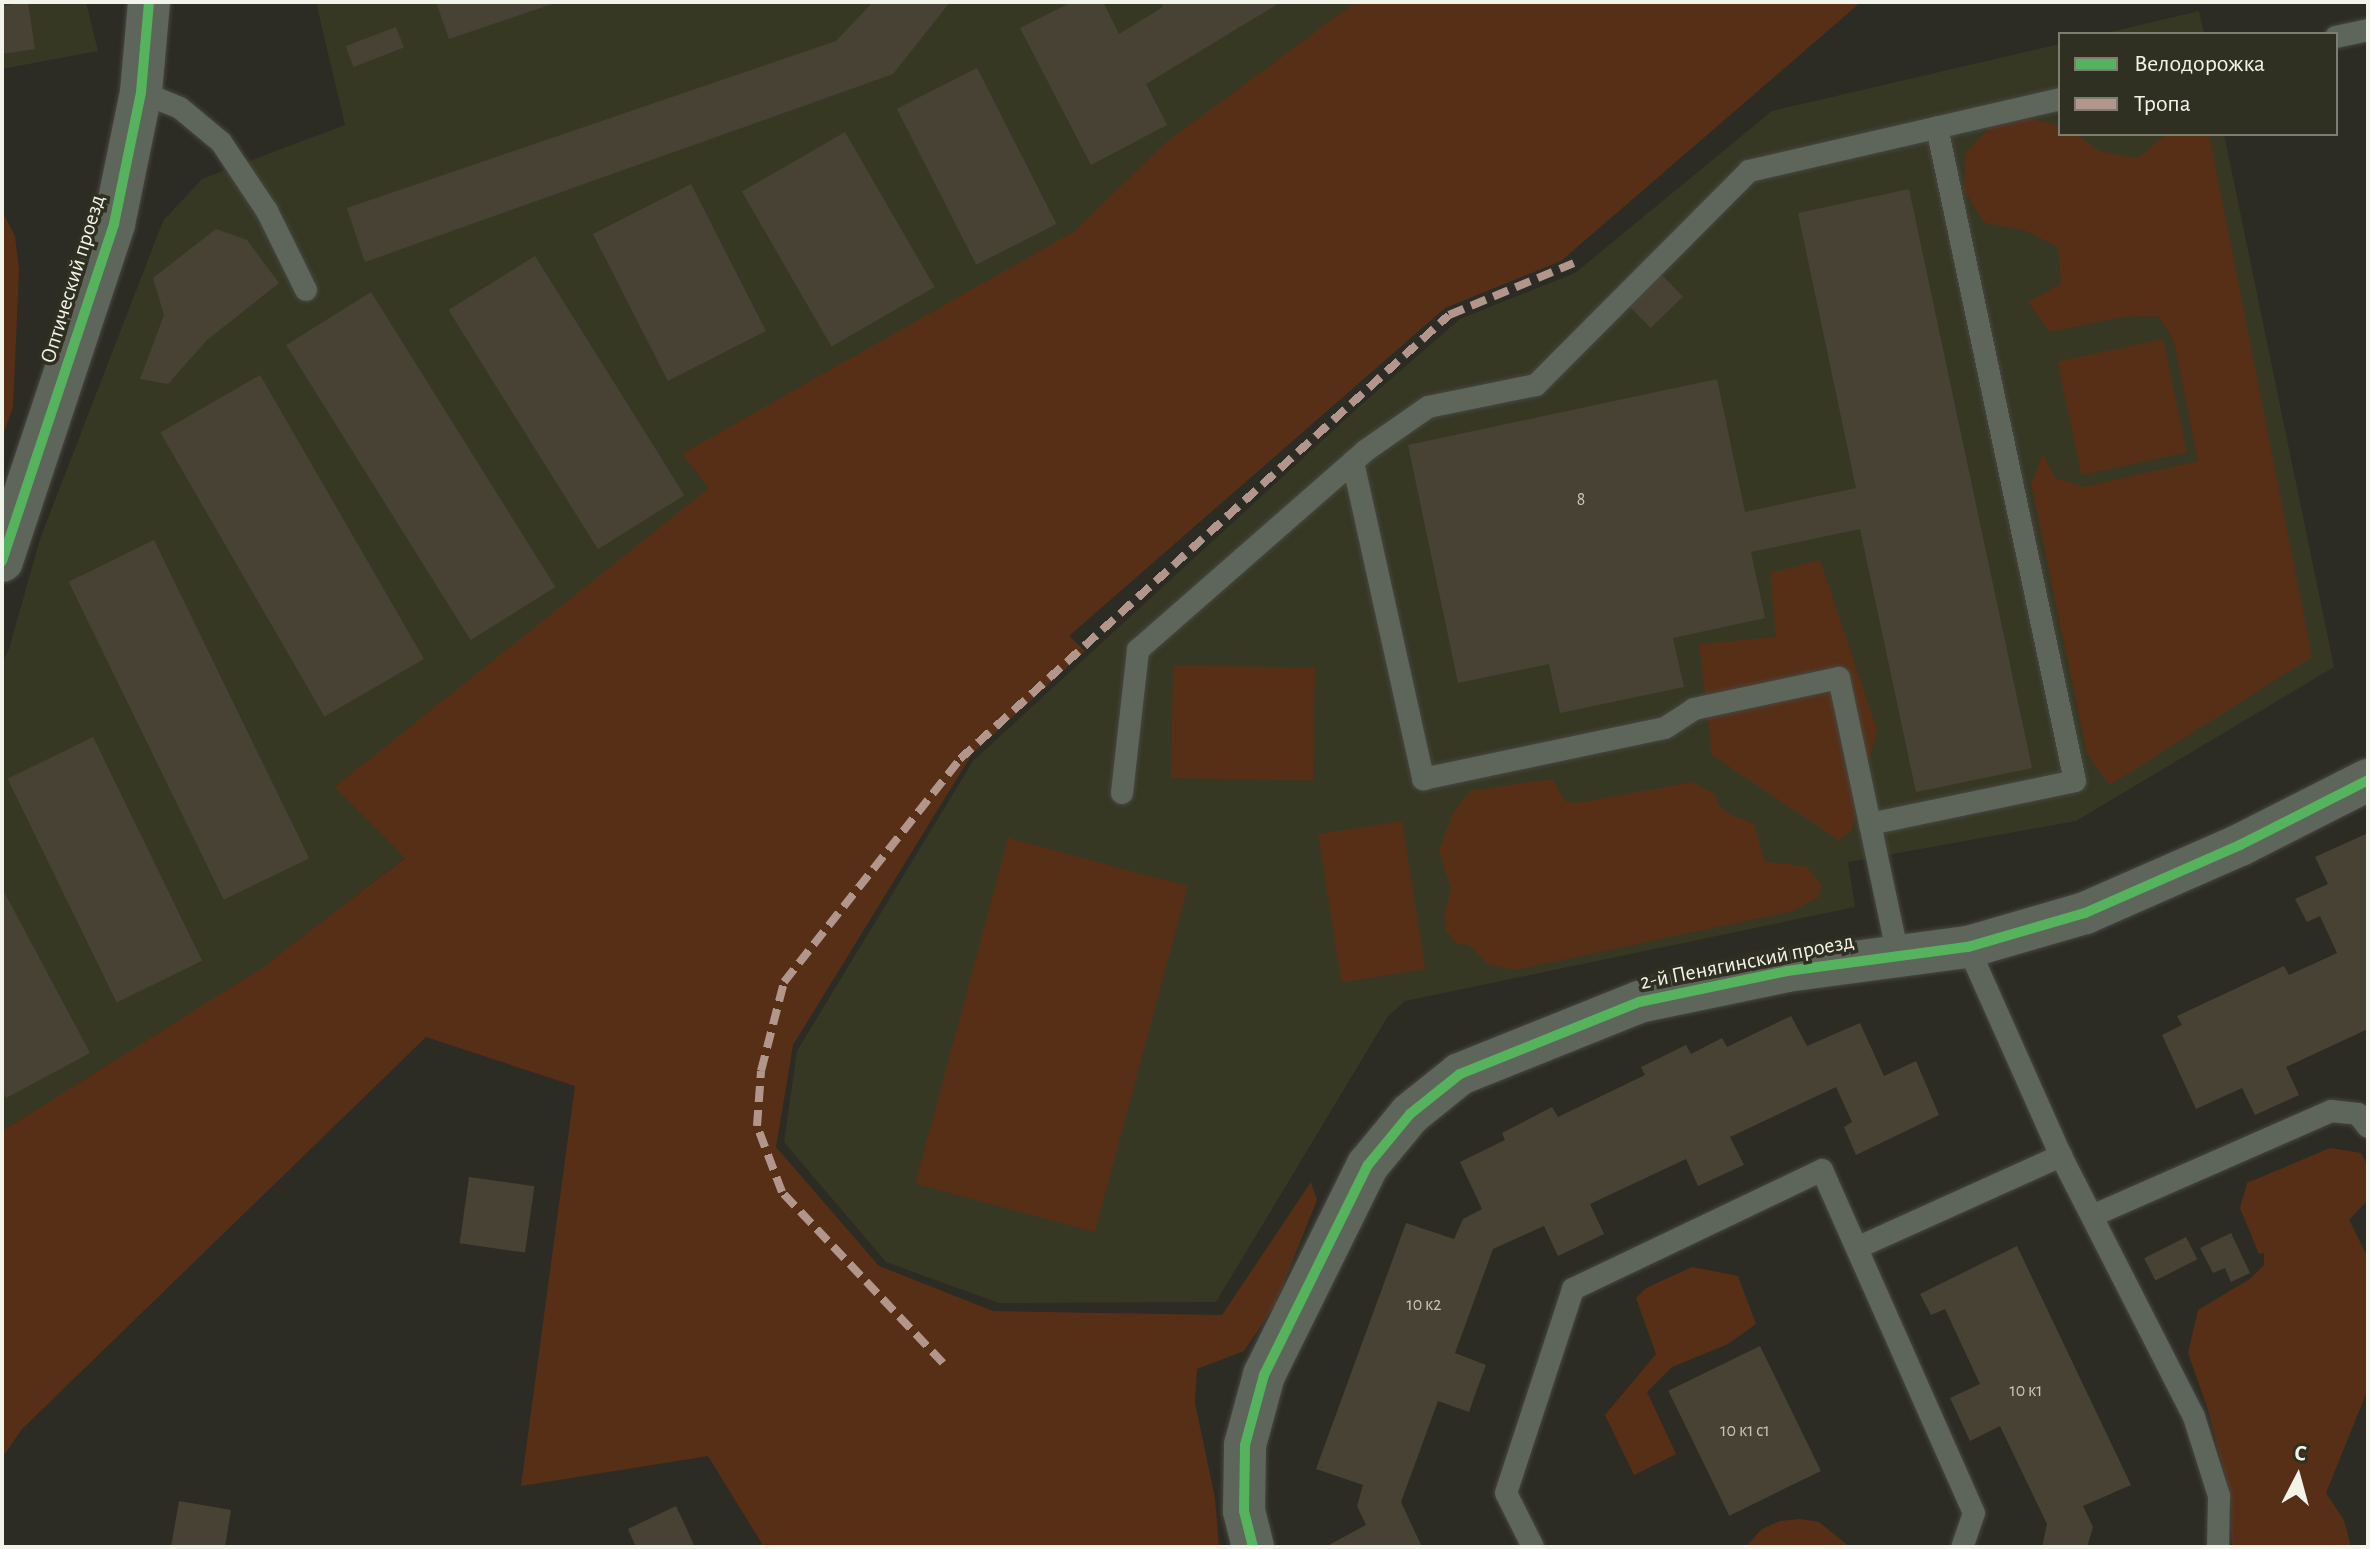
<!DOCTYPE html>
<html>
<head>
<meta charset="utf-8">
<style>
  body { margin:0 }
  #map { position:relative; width:2370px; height:1549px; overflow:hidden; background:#2c2c24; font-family:"Alegreya Sans",sans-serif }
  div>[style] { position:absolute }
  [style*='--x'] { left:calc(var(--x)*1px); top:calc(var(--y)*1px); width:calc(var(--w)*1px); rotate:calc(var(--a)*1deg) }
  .built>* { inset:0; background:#363824 }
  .green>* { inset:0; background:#572f17; transform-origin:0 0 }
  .building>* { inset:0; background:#484234; transform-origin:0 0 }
  .roads { filter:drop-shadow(0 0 2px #474740) drop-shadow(0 0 2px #474740) }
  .service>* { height:22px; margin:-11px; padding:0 11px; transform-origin:11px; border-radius:11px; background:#5e665b }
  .minor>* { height:42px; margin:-21px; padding:0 21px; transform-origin:21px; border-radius:21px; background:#5e665b }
  .quiet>* { height:8px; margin-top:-4px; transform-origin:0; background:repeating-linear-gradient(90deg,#b2968c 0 16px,transparent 0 24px) }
  .cycleway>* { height:10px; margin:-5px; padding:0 5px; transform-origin:5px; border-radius:5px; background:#56b35d }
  span { translate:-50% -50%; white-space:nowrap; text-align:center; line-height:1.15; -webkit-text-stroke:7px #2f3021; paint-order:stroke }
  .number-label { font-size:18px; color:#c8c7bc }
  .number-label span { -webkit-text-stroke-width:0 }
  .street-label { font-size:22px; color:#f2f3e9 }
  .frame { position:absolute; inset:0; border:4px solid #f2f3e9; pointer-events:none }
  .legend { position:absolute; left:2058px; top:32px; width:280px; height:104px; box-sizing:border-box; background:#2f3021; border:2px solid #7d7e71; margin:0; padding:10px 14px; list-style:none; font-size:24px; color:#f2f3e9 }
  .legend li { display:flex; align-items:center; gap:16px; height:40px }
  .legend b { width:40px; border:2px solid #7d7e71 }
  .north { position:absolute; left:2258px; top:1437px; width:80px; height:80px; -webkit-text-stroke:6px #2f3021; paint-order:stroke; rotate:6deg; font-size:22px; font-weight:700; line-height:32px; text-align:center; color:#f2f3e9 }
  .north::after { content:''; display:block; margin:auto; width:28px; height:36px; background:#f2f3e9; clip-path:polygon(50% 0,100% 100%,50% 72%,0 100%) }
</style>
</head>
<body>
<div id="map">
  <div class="built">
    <i style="clip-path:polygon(2px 2px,86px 2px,98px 51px,2px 69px)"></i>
    <i style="clip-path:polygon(316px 2px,1505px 2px,263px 968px,2px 1131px,2px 663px,9px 649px,40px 539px,163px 221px,202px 179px,345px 125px)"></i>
    <i style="clip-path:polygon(2199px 11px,2204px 34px,2102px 34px)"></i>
    <i style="clip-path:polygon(2060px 44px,2060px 134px,2224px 134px,2334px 667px,2076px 821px,1848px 862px,1855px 907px,1405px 1001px,1388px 1016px,1216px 1302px,999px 1303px,886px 1262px,784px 1142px,797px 1051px,973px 761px,1362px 404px,1460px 319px,1575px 273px,1772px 111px)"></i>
  </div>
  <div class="green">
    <i style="clip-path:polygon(1356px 2px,1861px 2px,1561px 261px,1445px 308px,1069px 636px,1085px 651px,972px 754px,793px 1045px,776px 1147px,879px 1266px,993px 1311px,1222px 1315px,1311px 1182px,1317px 1200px,1275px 1305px,1244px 1351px,1197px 1369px,1195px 1403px,1215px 1498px,1219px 1547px,764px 1547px,708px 1456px,521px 1486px,575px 1086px,426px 1037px,22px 1429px,2px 1458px,2px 1131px,262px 968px,405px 858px,335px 787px,709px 488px,682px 454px,1075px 231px,1164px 144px)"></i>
    <i style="clip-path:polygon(2028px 118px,2060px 126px,2060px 134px,2075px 134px,2099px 151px,2138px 158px,2167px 134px,2209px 134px,2312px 657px,2110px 785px,2087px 754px,2031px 484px,2043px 454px,2055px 478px,2084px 487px,2198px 461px,2174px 341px,2158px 316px,2121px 317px,2050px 332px,2028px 302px,2061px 284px,2058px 247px,2024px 230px,1985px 223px,1964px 191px,1965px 154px,1991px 126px)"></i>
    <i style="clip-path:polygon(2px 211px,15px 236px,19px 270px,13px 407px,2px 438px)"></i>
    <i style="left:2163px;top:339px;width:116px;height:108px;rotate:78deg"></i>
    <i style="clip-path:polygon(1820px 560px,1877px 730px,1852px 830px,1839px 840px,1712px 755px,1699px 644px,1776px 637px,1770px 573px)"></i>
    <i style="left:1173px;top:665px;width:142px;height:113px;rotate:1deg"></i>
    <i style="clip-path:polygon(1552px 779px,1565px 801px,1577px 803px,1692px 782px,1715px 794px,1719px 806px,1729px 814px,1754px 824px,1765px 862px,1806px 866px,1821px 885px,1819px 897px,1793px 911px,1514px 970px,1488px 964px,1469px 945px,1456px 944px,1446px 930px,1444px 915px,1451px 889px,1439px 850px,1453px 813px,1470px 791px)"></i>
    <i style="left:1402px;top:821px;width:150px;height:85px;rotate:81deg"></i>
    <i style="left:1008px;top:838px;width:186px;height:358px;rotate:15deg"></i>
    <i style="clip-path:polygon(2330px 1148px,2361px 1153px,2368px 1166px,2368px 1200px,2349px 1220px,2368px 1258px,2368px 1389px,2326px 1493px,2344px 1520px,2351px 1547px,2232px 1547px,2230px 1495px,2208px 1410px,2188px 1353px,2198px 1310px,2250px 1279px,2264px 1265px,2264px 1253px,2259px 1254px,2240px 1208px,2247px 1183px)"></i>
    <i style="clip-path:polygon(1692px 1267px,1738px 1276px,1756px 1324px,1728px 1344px,1672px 1367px,1647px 1392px,1676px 1454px,1634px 1475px,1605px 1415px,1656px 1354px,1636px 1298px,1646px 1288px)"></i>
    <i style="clip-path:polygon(1800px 1519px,1819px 1522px,1850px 1547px,1745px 1547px,1762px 1529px,1780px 1521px)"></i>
  </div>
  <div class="building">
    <i style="clip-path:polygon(28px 2px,35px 49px,2px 54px,2px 6px)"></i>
    <i style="clip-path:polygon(436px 2px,555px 2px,555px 3px,449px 39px)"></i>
    <i style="clip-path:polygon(873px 2px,950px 2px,893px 74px,365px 262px,347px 208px,836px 41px)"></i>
    <i style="clip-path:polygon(1072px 2px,1103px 2px,1119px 34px,1163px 7px,1160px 2px,1281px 2px,1146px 84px,1167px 125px,1091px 165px,1020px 28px)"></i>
    <i style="left:396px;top:27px;width:22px;height:54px;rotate:69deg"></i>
    <i style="left:977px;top:68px;width:175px;height:90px;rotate:63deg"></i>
    <i style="left:845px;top:132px;width:179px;height:119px;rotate:60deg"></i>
    <i style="left:691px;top:184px;width:165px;height:110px;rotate:63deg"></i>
    <i style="clip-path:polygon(1909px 189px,2032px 768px,1916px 792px,1860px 529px,1751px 552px,1765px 618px,1673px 638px,1684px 687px,1560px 713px,1549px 664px,1458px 683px,1408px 445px,1717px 379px,1745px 512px,1856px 488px,1798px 213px)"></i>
    <i style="clip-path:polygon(216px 229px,247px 240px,279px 283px,207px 340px,168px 384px,140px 379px,164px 315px,153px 278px)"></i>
    <i style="left:535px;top:256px;width:282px;height:102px;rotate:58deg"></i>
    <i style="left:1660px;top:273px;width:33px;height:45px;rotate:46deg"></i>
    <i style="left:371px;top:292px;width:348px;height:100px;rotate:58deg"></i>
    <i style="left:260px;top:375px;width:328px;height:115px;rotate:60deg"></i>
    <i style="left:154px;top:540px;width:354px;height:95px;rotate:64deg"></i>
    <i style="left:93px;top:737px;width:249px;height:95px;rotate:64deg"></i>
    <i style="clip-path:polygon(2368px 833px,2368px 1029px,2286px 1067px,2299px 1095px,2255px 1115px,2242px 1088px,2196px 1109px,2162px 1035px,2182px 1025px,2177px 1016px,2284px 966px,2289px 975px,2337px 953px,2320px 916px,2307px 922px,2295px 899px,2328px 884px,2315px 857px)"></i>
    <i style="clip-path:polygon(2px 888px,90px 1053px,6px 1098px,2px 1090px)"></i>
    <i style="clip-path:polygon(1791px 1016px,1807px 1046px,1860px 1023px,1884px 1076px,1916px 1061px,1939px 1115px,1856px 1155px,1844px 1127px,1852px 1122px,1836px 1087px,1730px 1137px,1744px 1165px,1722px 1175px,1698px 1186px,1686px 1159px,1590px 1204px,1604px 1234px,1558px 1256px,1544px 1226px,1493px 1249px,1455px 1353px,1486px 1365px,1477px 1389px,1469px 1412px,1438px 1401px,1401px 1502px,1422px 1547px,1325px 1547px,1366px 1525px,1357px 1506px,1363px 1485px,1316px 1469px,1406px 1223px,1454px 1239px,1463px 1219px,1482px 1209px,1460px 1162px,1505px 1140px,1502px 1133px,1552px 1107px,1558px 1117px,1645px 1075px,1641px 1067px,1686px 1045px,1691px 1054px,1722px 1038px,1727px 1047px)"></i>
    <i style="left:469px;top:1177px;width:66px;height:67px;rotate:8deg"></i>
    <i style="clip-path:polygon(2231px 1233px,2250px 1273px,2231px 1282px,2225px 1268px,2213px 1273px,2200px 1248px)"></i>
    <i style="left:2186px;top:1237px;width:25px;height:47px;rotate:63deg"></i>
    <i style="clip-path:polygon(2017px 1246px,2131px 1485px,2083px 1506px,2093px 1527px,2087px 1547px,2042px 1547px,2047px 1524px,2000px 1426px,1970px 1441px,1950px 1398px,1980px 1384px,1945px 1309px,1931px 1315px,1920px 1294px)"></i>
    <i style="left:1760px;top:1346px;width:139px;height:102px;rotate:64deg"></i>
    <i style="clip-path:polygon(179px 1501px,231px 1510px,225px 1547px,171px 1547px)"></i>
    <i style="clip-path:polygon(676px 1506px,695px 1547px,636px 1547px,628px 1529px)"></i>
  </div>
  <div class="roads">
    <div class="service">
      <i style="--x:2336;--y:37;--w:33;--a:-12"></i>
      <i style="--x:141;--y:92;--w:42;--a:22.3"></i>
      <i style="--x:180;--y:108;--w:53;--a:39.7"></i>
      <i style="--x:221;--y:142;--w:83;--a:56.3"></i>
      <i style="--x:267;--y:211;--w:88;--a:63.7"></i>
      <i style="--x:1353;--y:462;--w:325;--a:77.5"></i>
      <i style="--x:1423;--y:779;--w:247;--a:-11.9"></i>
      <i style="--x:1665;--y:728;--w:35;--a:-33"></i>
      <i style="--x:1694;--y:709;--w:148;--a:-12.1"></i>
      <i style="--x:1839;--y:678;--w:284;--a:78"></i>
      <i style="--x:1122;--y:793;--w:144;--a:-83.6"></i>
      <i style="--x:1138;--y:650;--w:302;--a:-41.2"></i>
      <i style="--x:1365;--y:451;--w:77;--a:-34.9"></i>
      <i style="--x:1428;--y:407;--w:110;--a:-11.5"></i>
      <i style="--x:1536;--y:385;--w:302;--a:-45.1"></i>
      <i style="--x:1749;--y:171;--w:319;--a:-13"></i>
      <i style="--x:1870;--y:824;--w:209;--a:-11.8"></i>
      <i style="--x:2075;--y:781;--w:668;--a:-101.92"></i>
      <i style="--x:2061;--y:1156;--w:293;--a:63"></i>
      <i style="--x:2194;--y:1417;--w:83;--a:72.4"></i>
      <i style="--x:2219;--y:1496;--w:51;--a:91.1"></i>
      <i style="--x:2092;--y:1216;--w:261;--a:-23.7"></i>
      <i style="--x:2331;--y:1111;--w:27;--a:6"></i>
      <i style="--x:2358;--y:1114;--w:16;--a:52"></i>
      <i style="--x:1859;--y:1247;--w:222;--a:-24.3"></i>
      <i style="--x:2061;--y:1156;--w:229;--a:-114"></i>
      <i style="--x:1533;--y:1547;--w:60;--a:-116.6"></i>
      <i style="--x:1506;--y:1493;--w:215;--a:-71.8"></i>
      <i style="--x:1573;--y:1289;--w:276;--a:-25.5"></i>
      <i style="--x:1822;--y:1170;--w:375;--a:66.1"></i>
      <i style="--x:1974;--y:1513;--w:36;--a:109"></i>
    </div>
    <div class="minor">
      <i style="--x:2;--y:561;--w:355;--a:-71.6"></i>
      <i style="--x:114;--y:224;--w:135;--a:-78.4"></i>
      <i style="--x:141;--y:92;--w:90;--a:-84.9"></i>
      <i style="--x:1253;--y:1547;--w:37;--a:-104"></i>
      <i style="--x:1244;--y:1511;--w:66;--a:-89.1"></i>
      <i style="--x:1245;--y:1445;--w:73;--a:-74.8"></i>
      <i style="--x:1264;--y:1375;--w:234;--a:-63.7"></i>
      <i style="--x:1368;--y:1165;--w:66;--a:-50.5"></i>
      <i style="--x:1410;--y:1114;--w:64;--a:-38.7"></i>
      <i style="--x:1460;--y:1074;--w:193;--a:-21.9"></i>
      <i style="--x:1639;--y:1002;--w:151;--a:-11.8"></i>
      <i style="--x:1787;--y:971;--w:183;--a:-7.6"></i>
      <i style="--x:1968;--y:947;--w:122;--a:-16.2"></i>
      <i style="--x:2085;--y:913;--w:169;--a:-23.7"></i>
      <i style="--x:2240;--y:845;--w:144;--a:-26.9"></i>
    </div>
  </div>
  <div class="quiet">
    <i style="--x:943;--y:1363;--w:235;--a:-133.3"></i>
    <i style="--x:782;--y:1192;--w:71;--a:-110.7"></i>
    <i style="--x:757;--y:1126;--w:55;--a:-85.8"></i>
    <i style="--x:761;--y:1071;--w:92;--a:-75.5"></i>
    <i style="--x:784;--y:982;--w:284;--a:-51.7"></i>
    <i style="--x:960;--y:759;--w:660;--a:-42.24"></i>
    <i style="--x:1449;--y:315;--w:135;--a:-22.6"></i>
  </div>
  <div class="cycleway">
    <i style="--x:2;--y:561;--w:355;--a:-71.6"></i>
    <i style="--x:114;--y:224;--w:135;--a:-78.4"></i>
    <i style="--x:141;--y:92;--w:90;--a:-84.9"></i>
    <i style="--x:1253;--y:1547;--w:37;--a:-104"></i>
    <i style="--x:1244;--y:1511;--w:66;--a:-89.1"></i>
    <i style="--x:1245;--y:1445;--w:73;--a:-74.8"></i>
    <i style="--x:1264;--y:1375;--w:234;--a:-63.7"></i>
    <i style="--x:1368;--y:1165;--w:66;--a:-50.5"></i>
    <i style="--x:1410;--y:1114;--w:64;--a:-38.7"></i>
    <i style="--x:1460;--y:1074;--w:193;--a:-21.9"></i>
    <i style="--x:1639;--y:1002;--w:151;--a:-11.8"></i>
    <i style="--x:1787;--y:971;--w:183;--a:-7.6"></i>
    <i style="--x:1968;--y:947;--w:122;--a:-16.2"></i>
    <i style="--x:2085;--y:913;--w:169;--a:-23.7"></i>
    <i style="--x:2240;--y:845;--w:144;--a:-26.9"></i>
  </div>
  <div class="number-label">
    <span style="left:1581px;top:500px">8</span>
    <span style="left:1424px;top:1305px">10 к2</span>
    <span style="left:2026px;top:1391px">10 к1</span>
    <span style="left:1745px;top:1431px">10 к1 с1</span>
  </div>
  <div class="street-label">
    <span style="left:73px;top:279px;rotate:-73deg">Оптический проезд</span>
    <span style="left:1747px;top:962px;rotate:-11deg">2-й Пенягинский проезд</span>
  </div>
  <div class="frame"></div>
  <ul class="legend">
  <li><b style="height:10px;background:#56b35d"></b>Велодорожка</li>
  <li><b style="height:10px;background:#b2968c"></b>Тропа</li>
  </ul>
  <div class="north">С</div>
</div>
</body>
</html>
